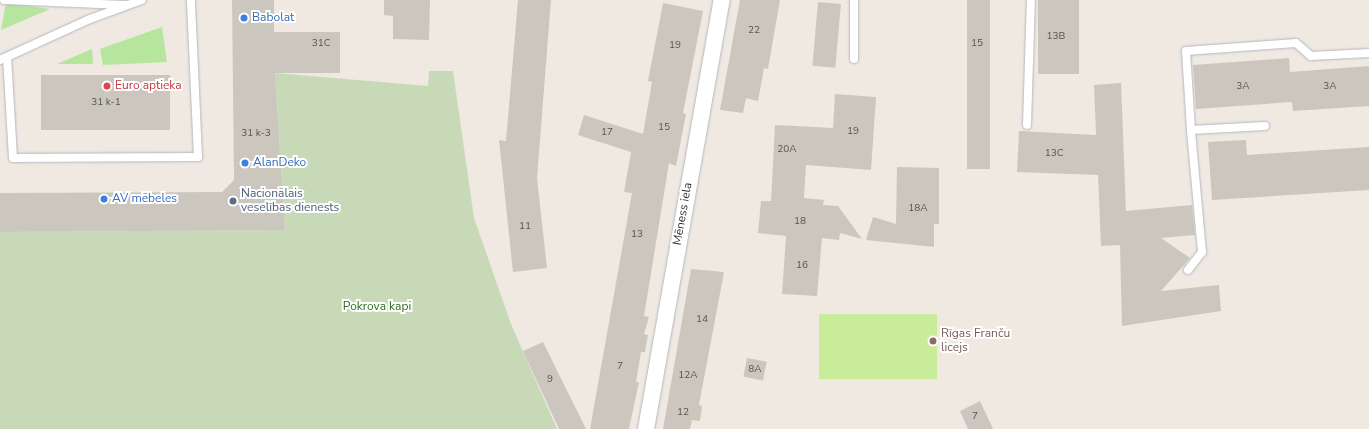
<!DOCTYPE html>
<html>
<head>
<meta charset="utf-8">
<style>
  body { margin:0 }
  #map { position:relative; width:1369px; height:429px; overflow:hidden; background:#efe9e1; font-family:"Nunito Sans",sans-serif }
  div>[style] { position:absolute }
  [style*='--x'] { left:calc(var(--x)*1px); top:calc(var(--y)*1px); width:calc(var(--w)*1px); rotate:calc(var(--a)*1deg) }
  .green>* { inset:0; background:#b6e59e }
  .cemetery>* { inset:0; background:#c8d9b8 }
  .pitch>* { inset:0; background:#c9ec9a; transform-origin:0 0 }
  .building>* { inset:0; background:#cbc7bf; transform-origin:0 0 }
  .roads { filter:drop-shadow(0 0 1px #b4b7c1) drop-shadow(0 0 1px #b4b7c1) }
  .service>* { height:8px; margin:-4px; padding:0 4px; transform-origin:4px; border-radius:4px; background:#fff }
  .minor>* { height:16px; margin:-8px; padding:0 8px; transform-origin:8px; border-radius:8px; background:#fff }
  .dots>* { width:11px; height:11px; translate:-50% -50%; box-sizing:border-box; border:2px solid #fff; border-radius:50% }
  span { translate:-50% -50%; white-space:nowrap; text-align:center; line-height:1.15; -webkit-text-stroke:4px #fff; paint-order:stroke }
  .number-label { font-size:10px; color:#555452 }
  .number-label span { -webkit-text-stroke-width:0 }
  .shop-label { font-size:12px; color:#366cbe }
  .left { translate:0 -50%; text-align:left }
  .health-label { font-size:12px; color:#be3a42 }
  .service-label { font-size:12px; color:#4e5e75 }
  .street-label { font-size:12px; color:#2e2e2e }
  .park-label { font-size:12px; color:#2c6e1b }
  .education-label { font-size:12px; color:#785e54 }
</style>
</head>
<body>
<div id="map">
  <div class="green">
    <i style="clip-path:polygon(6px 3px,50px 9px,1px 30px)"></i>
    <i style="clip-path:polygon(162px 27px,167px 62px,103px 65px,100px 49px)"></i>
    <i style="clip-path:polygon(92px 49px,93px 64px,57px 64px)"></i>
  </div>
  <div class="cemetery">
    <i style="clip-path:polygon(429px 71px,453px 71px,474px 218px,511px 324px,557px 429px,0 429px,0 232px,285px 230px,275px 73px,428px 86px)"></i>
  </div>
  <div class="pitch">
    <i style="left:819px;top:314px;width:118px;height:65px"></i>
  </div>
  <div class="building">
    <i style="clip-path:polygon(232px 0,274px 0,274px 32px,340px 32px,340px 73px,275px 73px,285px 230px,0 232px,0 193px,222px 192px,234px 180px)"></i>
    <i style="clip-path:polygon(384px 0,430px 0,429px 40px,393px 39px,393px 16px,384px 15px)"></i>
    <i style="clip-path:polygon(518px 0,551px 0,537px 178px,547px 268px,513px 272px,499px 140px,506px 141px)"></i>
    <i style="clip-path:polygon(740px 0,780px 0,768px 69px,764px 68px,758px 101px,746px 98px,743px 113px,720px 110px)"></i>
    <i style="left:967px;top:0;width:23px;height:169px"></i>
    <i style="left:1038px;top:0;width:41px;height:74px"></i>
    <i style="left:818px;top:2px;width:23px;height:64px;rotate:5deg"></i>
    <i style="clip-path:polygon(663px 3px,703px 11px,683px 113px,686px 114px,676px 166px,669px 163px,644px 316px,649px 317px,644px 334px,648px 335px,645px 352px,641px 352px,636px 382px,639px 382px,629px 429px,590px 429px,632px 193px,624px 192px,631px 152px,578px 135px,584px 115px,643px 134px,652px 82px,648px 81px)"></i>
    <i style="clip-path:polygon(1289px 58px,1290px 72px,1369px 66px,1369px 106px,1293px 111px,1292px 102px,1196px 109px,1193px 65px)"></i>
    <i style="left:170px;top:75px;width:55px;height:129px;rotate:90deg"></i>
    <i style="clip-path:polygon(1121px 83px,1126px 211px,1192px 205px,1195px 235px,1161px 238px,1190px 258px,1161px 291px,1219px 285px,1221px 311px,1122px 326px,1120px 245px,1101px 246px,1098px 175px,1017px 172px,1019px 131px,1096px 135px,1094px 85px)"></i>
    <i style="clip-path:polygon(835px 94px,876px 97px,871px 170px,806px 165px,804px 198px,824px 200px,823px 205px,838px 206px,862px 239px,840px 233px,839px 240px,822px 238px,817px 296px,782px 294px,786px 236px,758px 233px,761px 201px,771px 201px,775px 125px,833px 128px)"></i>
    <i style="clip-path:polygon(1246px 140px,1247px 155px,1369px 147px,1369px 190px,1212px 200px,1208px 142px)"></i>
    <i style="clip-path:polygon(897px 167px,939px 168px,939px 224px,934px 224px,934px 247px,866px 240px,873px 217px,896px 224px)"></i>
    <i style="clip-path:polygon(691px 269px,724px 272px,699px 405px,702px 406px,700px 421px,692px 420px,690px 429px,663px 429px)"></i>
    <i style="clip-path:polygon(543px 342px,586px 429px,559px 429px,523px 351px)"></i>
    <i style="left:747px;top:358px;width:20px;height:19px;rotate:11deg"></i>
    <i style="clip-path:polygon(980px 401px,993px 429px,968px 429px,960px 411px)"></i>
  </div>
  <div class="roads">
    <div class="service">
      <i style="--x:4;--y:0;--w:121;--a:2.4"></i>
      <i style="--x:7;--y:57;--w:101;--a:86.6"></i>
      <i style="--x:13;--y:158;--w:185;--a:-0.3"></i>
      <i style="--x:198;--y:157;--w:157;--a:-92.6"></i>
      <i style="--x:854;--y:59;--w:59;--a:-90"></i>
      <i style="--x:0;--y:60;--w:99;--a:-24.5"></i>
      <i style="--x:90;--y:19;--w:55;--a:-20.1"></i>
      <i style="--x:1027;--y:125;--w:125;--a:-88.2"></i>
      <i style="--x:1265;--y:126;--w:74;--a:176.9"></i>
      <i style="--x:1191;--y:130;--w:79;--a:-93.6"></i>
      <i style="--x:1186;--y:51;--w:110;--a:-4.2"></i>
      <i style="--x:1296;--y:43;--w:20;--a:41"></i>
      <i style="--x:1311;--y:56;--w:58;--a:-3"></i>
      <i style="--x:1188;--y:270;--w:23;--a:-52"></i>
      <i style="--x:1202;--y:252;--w:122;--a:-95.2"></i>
    </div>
    <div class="minor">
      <i style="--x:646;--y:429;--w:436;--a:-80"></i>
    </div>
  </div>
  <div class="dots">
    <i style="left:244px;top:18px;background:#3f7fe0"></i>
    <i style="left:107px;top:86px;background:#e0444e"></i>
    <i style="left:245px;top:163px;background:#3f7fe0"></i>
    <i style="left:104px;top:199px;background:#3f7fe0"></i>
    <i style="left:233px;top:201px;background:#5c6f8a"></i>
    <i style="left:933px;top:341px;background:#8d6e63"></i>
  </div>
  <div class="number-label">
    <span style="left:754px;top:31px">22</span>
    <span style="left:1056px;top:37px">13B</span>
    <span style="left:321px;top:44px">31C</span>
    <span style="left:977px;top:44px">15</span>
    <span style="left:675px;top:46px">19</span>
    <span style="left:1243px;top:87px">3A</span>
    <span style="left:1330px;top:87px">3A</span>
    <span style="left:106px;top:103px">31 k-1</span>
    <span style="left:664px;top:128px">15</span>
    <span style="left:853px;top:132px">19</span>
    <span style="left:607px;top:133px">17</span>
    <span style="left:256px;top:134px">31 k-3</span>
    <span style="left:787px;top:150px">20A</span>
    <span style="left:1054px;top:154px">13C</span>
    <span style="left:918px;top:209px">18A</span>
    <span style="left:800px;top:222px">18</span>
    <span style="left:525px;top:227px">11</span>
    <span style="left:637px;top:235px">13</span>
    <span style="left:802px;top:266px">16</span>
    <span style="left:702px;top:320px">14</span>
    <span style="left:620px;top:367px">7</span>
    <span style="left:755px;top:370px">8A</span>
    <span style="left:688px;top:376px">12A</span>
    <span style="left:550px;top:380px">9</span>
    <span style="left:683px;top:413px">12</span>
    <span style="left:975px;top:417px">7</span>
  </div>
  <div class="shop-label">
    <span class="left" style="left:252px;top:18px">Babolat</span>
    <span class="left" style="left:253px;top:163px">AlanDeko</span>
    <span class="left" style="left:112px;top:199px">AV mēbeles</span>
  </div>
  <div class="health-label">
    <span class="left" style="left:115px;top:86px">Euro aptieka</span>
  </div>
  <div class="service-label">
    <span class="left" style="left:241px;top:201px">Nacionālais<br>veselības dienests</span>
  </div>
  <div class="street-label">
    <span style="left:683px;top:214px;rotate:-80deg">Mēness iela</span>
  </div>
  <div class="park-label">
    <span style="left:377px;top:307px">Pokrova kapi</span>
  </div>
  <div class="education-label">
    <span class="left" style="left:941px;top:341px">Rīgas Franču<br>licejs</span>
  </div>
</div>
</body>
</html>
